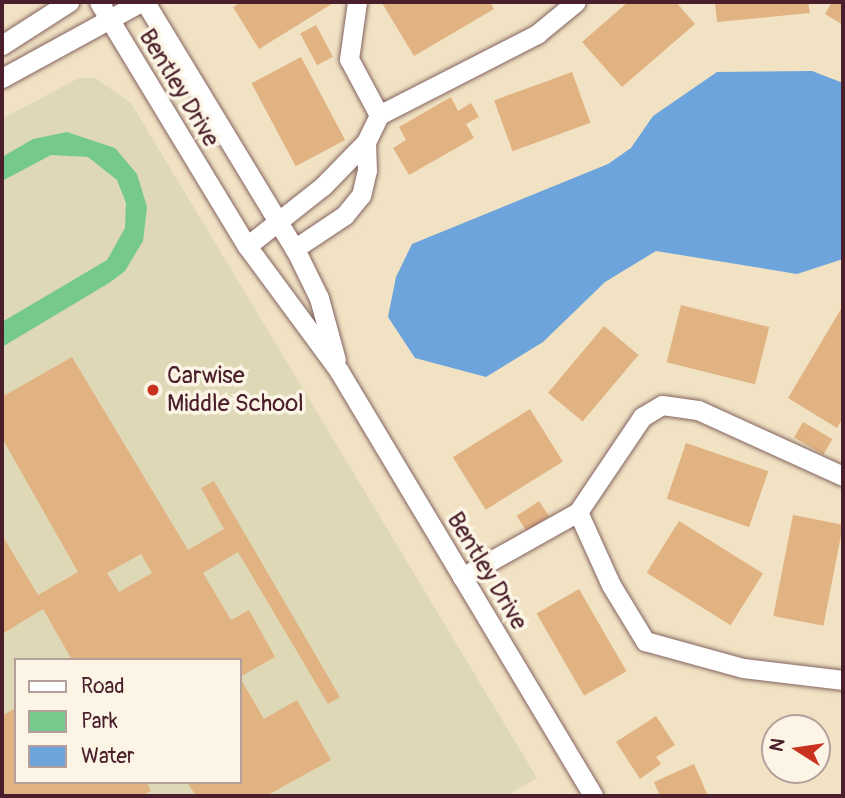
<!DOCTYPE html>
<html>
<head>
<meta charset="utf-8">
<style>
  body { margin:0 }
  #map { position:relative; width:845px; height:798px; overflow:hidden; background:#f0e2c3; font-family:Pangolin,sans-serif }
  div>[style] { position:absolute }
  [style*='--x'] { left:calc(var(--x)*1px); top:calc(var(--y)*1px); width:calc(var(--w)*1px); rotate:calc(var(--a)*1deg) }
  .built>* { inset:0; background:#ded8b7 }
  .green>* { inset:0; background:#75c98c }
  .water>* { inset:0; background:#6ca4db }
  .building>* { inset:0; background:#e2b382; transform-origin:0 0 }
  .roads { filter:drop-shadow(0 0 2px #846360) drop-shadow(0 0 2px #846360) }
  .minor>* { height:19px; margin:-9.5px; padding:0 9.5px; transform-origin:9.5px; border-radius:9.5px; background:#fff }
  .dots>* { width:19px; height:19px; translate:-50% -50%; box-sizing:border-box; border:4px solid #fcf5e5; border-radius:50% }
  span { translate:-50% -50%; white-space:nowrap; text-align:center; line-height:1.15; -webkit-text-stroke:7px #fcf5e5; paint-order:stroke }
  .street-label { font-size:24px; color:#4a1f2b }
  .poi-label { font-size:24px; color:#4a1f2b }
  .left { translate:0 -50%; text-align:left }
  .frame { position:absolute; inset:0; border:4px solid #4a1f2b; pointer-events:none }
  .legend { position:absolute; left:14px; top:658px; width:228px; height:126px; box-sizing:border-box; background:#fcf5e5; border:2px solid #b59f9b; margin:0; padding:9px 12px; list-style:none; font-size:21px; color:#4a1f2b }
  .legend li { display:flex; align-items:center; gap:14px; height:35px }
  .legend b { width:35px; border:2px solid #b59f9b }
  .north { position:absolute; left:761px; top:714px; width:70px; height:70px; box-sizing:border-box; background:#fcf5e5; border:2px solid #b59f9b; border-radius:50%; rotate:282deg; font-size:19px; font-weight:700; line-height:28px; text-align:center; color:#4a1f2b }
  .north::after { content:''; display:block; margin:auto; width:24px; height:32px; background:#c8321e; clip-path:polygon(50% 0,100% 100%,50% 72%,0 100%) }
</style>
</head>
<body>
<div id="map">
  <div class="built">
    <i style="clip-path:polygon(evenodd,79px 78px,95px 78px,131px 103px,537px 778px,506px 796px,2px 796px,2px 119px,79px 78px,16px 660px,240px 660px,240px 782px,16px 782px,16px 660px)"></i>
  </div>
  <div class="green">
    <i style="clip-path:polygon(67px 132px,115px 148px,137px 174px,147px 207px,143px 241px,125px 271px,109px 283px,2px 347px,2px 322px,107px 260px,125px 228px,126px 203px,117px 180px,88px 157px,51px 155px,2px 181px,2px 157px,33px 139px)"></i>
  </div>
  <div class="water">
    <i style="clip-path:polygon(812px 71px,843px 83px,843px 259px,797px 274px,656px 251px,605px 282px,543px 342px,486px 377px,415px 358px,388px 317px,396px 277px,412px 244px,608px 164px,631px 148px,653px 116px,717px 72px)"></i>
  </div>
  <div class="building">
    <i style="clip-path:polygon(242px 2px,335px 2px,259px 49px,233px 7px)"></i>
    <i style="clip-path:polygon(490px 2px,494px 9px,414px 56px,382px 3px)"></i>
    <i style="clip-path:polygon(628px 2px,676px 2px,695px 24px,622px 87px,582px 42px)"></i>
    <i style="clip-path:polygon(715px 2px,808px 2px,810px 13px,717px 22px)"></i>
    <i style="clip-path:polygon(832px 2px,843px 2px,843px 25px,825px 14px)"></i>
    <i style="left:316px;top:25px;width:36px;height:18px;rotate:62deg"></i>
    <i style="left:301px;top:57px;width:94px;height:56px;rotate:62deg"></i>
    <i style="left:572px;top:72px;width:54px;height:83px;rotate:70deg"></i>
    <i style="clip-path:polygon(451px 97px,458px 111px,471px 103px,479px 117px,466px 124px,474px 138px,409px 175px,393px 148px,406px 140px,399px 127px)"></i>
    <i style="left:681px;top:305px;width:91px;height:59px;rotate:14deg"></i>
    <i style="clip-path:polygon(841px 309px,843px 418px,837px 428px,788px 398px)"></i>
    <i style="left:604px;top:326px;width:45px;height:87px;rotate:40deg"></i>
    <i style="clip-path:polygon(evenodd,72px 357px,188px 550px,224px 529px,201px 488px,214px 481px,340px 697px,328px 704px,238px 552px,203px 573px,231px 620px,249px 610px,275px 657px,240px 677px,240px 660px,72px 660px,43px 609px,2px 634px,2px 535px,38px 595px,78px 572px,2px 438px,2px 397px,72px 357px,141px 554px,152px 573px,119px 592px,107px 573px,141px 554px)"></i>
    <i style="left:530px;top:409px;width:62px;height:91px;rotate:58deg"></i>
    <i style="left:803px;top:422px;width:34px;height:18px;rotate:30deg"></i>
    <i style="left:686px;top:443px;width:87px;height:59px;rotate:19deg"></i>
    <i style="left:539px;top:501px;width:18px;height:27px;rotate:56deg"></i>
    <i style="left:793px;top:515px;width:51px;height:103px;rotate:11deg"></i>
    <i style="left:679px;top:521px;width:99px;height:61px;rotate:32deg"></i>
    <i style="left:579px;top:589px;width:95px;height:49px;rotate:60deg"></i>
    <i style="clip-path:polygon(240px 678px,264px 719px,297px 700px,331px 760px,266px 796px,196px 796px,187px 782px,240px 782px)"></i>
    <i style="clip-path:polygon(16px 708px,16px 782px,146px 782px,151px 791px,141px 796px,2px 796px,2px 716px)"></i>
    <i style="clip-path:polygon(656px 716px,675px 745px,656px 757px,661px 764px,640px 779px,616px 742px)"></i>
    <i style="clip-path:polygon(694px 764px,708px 796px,660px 796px,654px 782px)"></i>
  </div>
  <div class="roads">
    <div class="minor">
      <i style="--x:99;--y:2;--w:285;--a:58.8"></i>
      <i style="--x:247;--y:246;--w:155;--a:53.6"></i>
      <i style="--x:339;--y:371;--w:495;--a:59.1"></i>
      <i style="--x:145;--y:2;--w:291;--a:58.8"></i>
      <i style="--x:296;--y:251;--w:52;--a:63.9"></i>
      <i style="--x:319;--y:298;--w:64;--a:74.7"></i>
      <i style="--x:357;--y:2;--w:58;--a:98"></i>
      <i style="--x:349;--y:59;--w:64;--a:61.8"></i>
      <i style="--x:2;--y:45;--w:80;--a:-32.7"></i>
      <i style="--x:2;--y:78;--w:158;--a:-28.7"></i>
      <i style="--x:366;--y:142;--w:30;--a:-64"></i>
      <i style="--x:379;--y:115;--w:178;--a:-27.1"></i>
      <i style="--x:537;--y:34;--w:50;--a:-39.4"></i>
      <i style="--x:247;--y:246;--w:97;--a:-38.3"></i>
      <i style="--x:323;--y:186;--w:62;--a:-45.7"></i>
      <i style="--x:366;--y:142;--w:28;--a:88"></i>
      <i style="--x:367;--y:170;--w:26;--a:103"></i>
      <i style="--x:361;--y:195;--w:26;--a:129"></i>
      <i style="--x:345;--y:215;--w:61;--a:146.3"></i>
      <i style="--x:578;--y:512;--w:80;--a:65.7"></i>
      <i style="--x:611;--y:585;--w:66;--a:58.7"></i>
      <i style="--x:645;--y:641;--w:102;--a:15.4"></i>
      <i style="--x:743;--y:668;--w:101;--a:6.8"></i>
      <i style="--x:462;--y:577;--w:133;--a:-29.3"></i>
      <i style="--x:578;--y:512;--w:115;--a:-56"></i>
      <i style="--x:642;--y:417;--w:23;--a:-31"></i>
      <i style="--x:662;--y:405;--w:36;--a:8"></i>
      <i style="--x:698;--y:410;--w:159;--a:24.5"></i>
    </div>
  </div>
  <div class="dots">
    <i style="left:153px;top:390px;background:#c8321e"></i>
  </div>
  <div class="street-label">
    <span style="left:179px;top:88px;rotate:59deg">Bentley Drive</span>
    <span style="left:487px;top:571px;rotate:59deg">Bentley Drive</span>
  </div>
  <div class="poi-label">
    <span class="left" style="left:167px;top:390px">Carwise<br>Middle School</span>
  </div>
  <div class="frame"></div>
  <ul class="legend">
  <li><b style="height:9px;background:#fff"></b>Road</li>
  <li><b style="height:19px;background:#75c98c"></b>Park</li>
  <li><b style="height:19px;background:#6ca4db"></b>Water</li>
  </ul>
  <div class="north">N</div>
</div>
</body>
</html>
